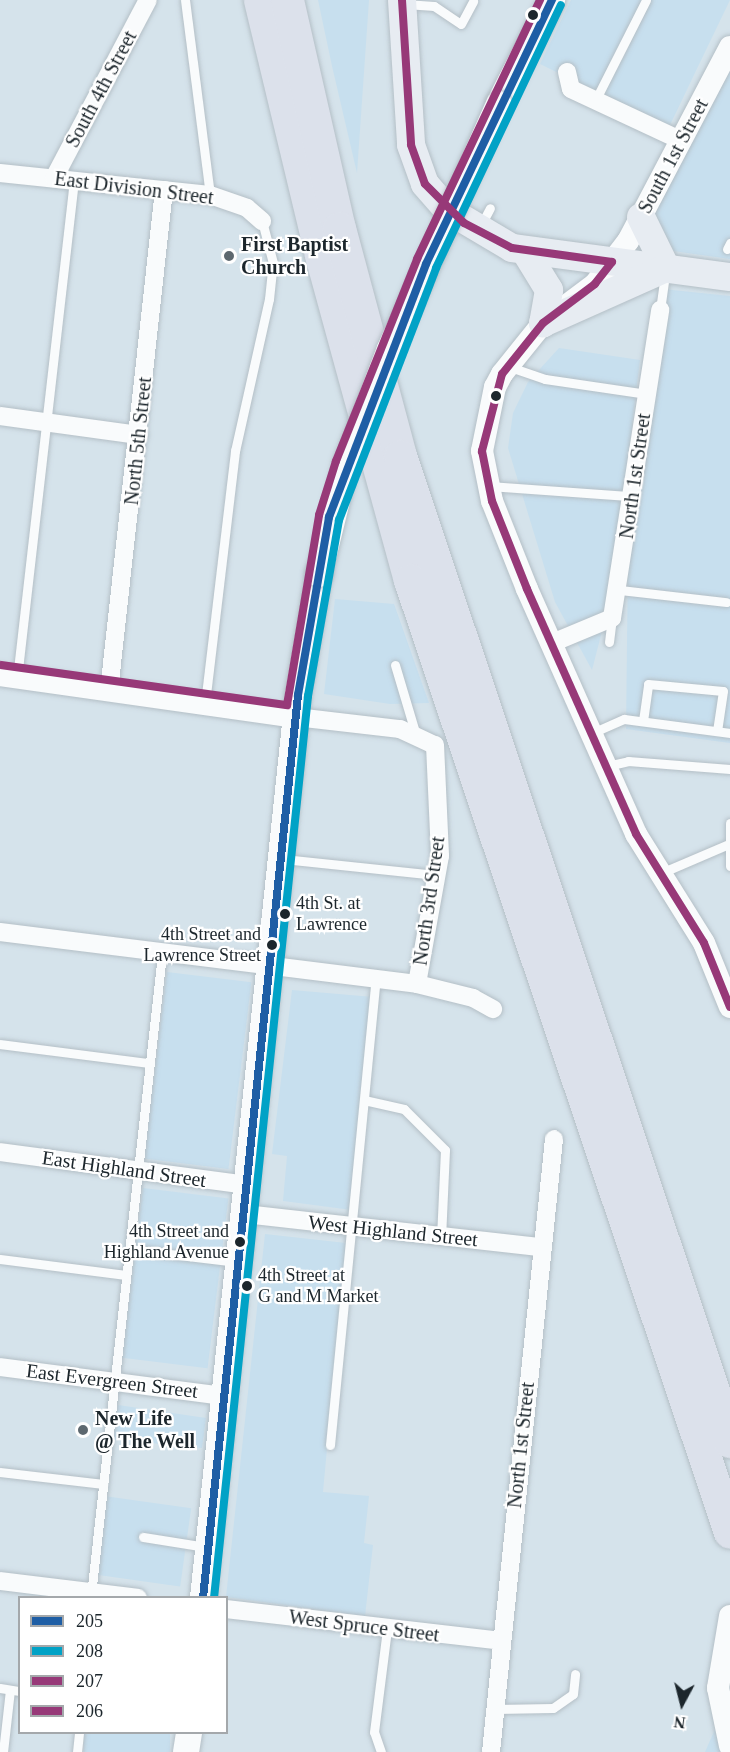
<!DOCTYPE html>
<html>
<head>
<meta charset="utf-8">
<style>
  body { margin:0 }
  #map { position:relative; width:730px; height:1752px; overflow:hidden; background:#d5e3eb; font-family:"Times New Roman",serif }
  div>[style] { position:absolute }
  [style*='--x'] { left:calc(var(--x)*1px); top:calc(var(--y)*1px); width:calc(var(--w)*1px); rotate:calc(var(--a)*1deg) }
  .built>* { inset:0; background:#c7dfee; transform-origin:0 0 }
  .roads { filter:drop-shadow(0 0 2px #b4bfc6) drop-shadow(0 0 2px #b4bfc6) }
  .service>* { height:9px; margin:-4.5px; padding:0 4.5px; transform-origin:4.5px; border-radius:4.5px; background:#f9fbfc }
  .minor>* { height:18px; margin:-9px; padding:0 9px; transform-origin:9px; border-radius:9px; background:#f9fbfc }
  .tertiary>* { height:22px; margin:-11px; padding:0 11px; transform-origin:11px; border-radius:11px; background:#f9fbfc }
  .secondary>* { height:26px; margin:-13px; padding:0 13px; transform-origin:13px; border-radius:13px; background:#f9fbfc }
  .primary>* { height:28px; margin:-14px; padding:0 14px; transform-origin:14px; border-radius:14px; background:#e7ecf2 }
  .motorway>* { height:33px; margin:-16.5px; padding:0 16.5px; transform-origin:16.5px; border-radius:16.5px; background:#dce1eb }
  .bridges { filter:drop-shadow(0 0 2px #b4bfc6) drop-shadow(0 0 2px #b4bfc6) }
  .secondary-bridge>* { height:26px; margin:-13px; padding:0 13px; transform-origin:13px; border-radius:13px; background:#f9fbfc }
  .bus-1>* { height:8px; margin:-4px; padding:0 4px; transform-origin:4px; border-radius:4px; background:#1e5ea5 }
  .bus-2>* { height:8px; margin:-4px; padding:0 4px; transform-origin:4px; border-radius:4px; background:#01a2c6 }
  .bus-3>* { height:8px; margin:-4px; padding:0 4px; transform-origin:4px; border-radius:4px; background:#973978 }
  .bus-4>* { height:8px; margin:-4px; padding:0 4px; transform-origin:4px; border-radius:4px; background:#973978 }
  .dots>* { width:16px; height:16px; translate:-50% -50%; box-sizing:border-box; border:3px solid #fff; border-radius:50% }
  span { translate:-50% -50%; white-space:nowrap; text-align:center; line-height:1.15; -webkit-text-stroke:4.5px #fff; paint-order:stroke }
  .bus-label { font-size:18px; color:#1c262c }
  .left { translate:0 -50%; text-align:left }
  .right { translate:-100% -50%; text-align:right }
  .street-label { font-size:20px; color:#1c262c }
  .poi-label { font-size:20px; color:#1c262c; font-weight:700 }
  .legend { position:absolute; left:18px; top:1596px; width:210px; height:138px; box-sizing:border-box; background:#fff; border:2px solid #a4a8ab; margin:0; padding:8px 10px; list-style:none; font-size:18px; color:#1c262c }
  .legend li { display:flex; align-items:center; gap:12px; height:30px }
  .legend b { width:30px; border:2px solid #a4a8ab }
  .north { position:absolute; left:652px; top:1674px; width:60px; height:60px; -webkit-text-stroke:4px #fff; paint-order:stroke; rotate:187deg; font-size:16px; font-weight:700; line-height:24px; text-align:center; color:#1c262c }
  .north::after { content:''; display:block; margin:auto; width:21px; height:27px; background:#1c262c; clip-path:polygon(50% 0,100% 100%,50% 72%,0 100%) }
</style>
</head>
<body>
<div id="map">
  <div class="built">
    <i style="clip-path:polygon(318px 0,369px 0,357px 173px,332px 66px)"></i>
    <i style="clip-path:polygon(571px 0,730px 0,669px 127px,540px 64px)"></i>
    <i style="clip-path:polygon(730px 68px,730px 259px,637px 246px)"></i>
    <i style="clip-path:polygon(663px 289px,730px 296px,730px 743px,626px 729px,628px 558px)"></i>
    <i style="clip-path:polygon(559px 348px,640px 360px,610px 600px,592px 670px,555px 602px,508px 448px,513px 413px,528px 382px)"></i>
    <i style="clip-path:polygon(335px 599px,394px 604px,429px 703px,390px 704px,324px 694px)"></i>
    <i style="left:167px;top:972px;width:85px;height:188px;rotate:7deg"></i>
    <i style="clip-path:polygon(292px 990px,373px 997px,352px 1210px,283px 1201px,287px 1156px,272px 1154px)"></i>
    <i style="left:143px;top:1188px;width:86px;height:171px;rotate:7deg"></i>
    <i style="clip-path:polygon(265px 1234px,346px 1243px,323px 1492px,369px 1496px,364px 1543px,373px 1545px,365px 1616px,226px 1597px)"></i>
    <i style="clip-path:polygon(118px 1405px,206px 1418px,202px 1448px,110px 1439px)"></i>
    <i style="left:104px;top:1496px;width:88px;height:79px;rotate:8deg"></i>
    <i style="clip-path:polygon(716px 1727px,724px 1752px,705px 1752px)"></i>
    <i style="left:84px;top:1733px;width:86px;height:19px"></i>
  </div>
  <div class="roads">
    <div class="service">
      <i style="--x:185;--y:0;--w:197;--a:82.7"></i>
      <i style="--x:405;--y:4;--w:29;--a:4"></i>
      <i style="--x:434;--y:6;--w:32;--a:34"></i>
      <i style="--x:461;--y:24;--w:26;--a:-62"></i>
      <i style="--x:596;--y:99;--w:111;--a:-63.2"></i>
      <i style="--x:481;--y:225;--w:19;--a:-62"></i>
      <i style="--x:727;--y:249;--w:7;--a:-63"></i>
      <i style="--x:660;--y:310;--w:36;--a:-82"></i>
      <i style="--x:510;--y:367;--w:37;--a:19"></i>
      <i style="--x:545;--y:379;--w:103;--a:8.4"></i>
      <i style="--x:490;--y:486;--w:141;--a:4.1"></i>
      <i style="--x:620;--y:590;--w:107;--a:6.5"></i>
      <i style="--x:609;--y:642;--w:24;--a:-83"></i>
      <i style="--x:395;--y:665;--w:70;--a:73.4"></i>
      <i style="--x:17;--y:678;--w:501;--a:-83.47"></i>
      <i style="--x:205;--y:703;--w:254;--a:-83.2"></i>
      <i style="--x:235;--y:451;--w:156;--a:-77.4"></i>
      <i style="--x:269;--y:299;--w:36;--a:-84"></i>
      <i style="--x:273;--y:263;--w:43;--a:-104.7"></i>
      <i style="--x:643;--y:721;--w:37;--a:-82"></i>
      <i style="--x:648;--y:684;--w:75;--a:5.3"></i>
      <i style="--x:723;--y:691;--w:40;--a:98.5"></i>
      <i style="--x:592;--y:733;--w:35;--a:-24"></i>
      <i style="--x:624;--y:719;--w:107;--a:7.5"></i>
      <i style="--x:607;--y:766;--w:22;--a:-13"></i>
      <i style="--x:628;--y:761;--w:102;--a:4.5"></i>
      <i style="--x:730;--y:823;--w:43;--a:90"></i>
      <i style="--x:283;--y:859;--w:154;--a:6"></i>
      <i style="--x:661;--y:873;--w:74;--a:-23.1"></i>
      <i style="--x:0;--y:1044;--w:150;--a:7.3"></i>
      <i style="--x:364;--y:1100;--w:41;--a:12.7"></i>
      <i style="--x:404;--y:1109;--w:58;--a:45"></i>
      <i style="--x:445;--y:1150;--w:87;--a:92.6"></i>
      <i style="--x:129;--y:1249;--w:109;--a:6.9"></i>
      <i style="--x:0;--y:1259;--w:127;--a:7.2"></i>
      <i style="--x:330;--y:1445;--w:467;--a:-84.4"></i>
      <i style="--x:0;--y:1472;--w:104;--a:6.6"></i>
      <i style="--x:143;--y:1537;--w:64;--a:9"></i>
      <i style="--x:91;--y:1595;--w:645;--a:-83.68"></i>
      <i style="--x:0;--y:1688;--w:20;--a:9"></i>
      <i style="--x:495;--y:1709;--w:58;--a:-1"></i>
      <i style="--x:553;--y:1708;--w:24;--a:-35"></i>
      <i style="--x:573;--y:1694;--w:20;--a:-84"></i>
      <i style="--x:3;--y:1752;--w:62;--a:-83.6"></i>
      <i style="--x:77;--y:1752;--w:20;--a:-84"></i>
      <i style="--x:381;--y:1752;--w:21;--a:-109"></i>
      <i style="--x:374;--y:1732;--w:104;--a:-82.8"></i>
    </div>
    <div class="minor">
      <i style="--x:567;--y:72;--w:17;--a:77"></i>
      <i style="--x:571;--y:89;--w:123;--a:25.1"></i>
      <i style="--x:0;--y:173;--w:211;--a:6"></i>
      <i style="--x:210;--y:195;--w:39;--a:19"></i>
      <i style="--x:247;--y:208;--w:20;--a:41"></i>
      <i style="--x:54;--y:178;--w:201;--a:-62.2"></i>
      <i style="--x:0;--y:416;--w:140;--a:7.8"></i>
      <i style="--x:552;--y:643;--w:65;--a:-22.6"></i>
      <i style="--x:612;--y:618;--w:312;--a:-81.1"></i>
      <i style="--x:109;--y:691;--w:504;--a:-83.74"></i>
      <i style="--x:296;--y:717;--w:105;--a:6.6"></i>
      <i style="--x:400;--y:729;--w:38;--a:25"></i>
      <i style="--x:435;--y:745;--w:111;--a:87.4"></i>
      <i style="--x:440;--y:856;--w:130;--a:100.2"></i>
      <i style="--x:0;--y:932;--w:420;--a:7.1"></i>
      <i style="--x:417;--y:984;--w:58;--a:14"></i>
      <i style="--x:473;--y:998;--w:23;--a:29"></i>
      <i style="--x:0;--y:1152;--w:250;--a:7.6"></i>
      <i style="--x:245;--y:1214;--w:298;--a:6.4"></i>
      <i style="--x:0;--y:1367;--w:226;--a:7.4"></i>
      <i style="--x:0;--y:1581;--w:139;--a:7"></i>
      <i style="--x:226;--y:1609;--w:277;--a:6.6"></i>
      <i style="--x:491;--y:1752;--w:616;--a:-84.13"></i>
    </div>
    <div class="tertiary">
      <i style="--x:730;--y:47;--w:219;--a:117.7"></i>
      <i style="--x:628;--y:241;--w:54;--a:127.5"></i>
      <i style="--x:595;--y:284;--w:65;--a:143.1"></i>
      <i style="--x:543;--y:323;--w:65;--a:128.8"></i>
      <i style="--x:502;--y:374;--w:15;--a:118"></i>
      <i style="--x:495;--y:387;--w:65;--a:101.5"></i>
      <i style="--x:482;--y:451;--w:51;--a:78.7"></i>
      <i style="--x:492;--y:501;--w:95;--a:68.3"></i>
      <i style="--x:527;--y:589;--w:268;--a:66"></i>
      <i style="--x:636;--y:834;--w:128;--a:58"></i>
      <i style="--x:704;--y:943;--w:69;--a:67.9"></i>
      <i style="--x:0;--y:675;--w:299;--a:8.1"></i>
      <i style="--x:730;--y:1616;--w:73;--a:99.5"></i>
      <i style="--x:718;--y:1688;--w:59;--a:78.3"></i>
    </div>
    <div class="secondary">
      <i style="--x:499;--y:104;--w:117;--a:-63"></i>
      <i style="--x:203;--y:1598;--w:908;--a:-83.99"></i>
      <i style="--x:298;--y:695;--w:123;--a:-80.2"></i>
      <i style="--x:186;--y:1752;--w:20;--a:-81"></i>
    </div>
    <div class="primary">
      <i style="--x:402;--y:0;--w:145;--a:86.4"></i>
      <i style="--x:411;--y:145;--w:41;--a:70.3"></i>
      <i style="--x:425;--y:184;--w:35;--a:49"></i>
      <i style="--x:448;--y:210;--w:74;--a:30.7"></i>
      <i style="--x:512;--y:248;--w:220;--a:7.6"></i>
      <i style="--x:641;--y:217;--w:57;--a:63.9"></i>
      <i style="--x:525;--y:251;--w:46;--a:58.4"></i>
      <i style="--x:549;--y:290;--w:34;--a:100"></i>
      <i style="--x:543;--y:323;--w:135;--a:-24.1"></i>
    </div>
    <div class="motorway">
      <i style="--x:260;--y:0;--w:262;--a:76.5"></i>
      <i style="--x:321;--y:255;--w:337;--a:74.7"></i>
      <i style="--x:410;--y:580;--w:1004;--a:71.42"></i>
      <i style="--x:287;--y:0;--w:234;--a:77.2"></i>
      <i style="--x:339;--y:228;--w:236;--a:75"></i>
      <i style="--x:400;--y:456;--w:1039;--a:71.48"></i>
    </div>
  </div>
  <div class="bridges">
    <div class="secondary-bridge">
      <i style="--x:319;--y:574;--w:113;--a:-76.2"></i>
      <i style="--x:346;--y:464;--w:123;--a:-69.1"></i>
      <i style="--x:390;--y:349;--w:268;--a:-66"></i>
    </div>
  </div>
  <div class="bus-1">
    <i style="--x:203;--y:1598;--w:908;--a:-83.99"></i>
    <i style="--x:298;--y:695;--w:181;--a:-80.1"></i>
    <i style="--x:329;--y:517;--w:271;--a:-69"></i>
    <i style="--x:426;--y:264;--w:293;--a:-64.5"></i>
  </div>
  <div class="bus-2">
    <i style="--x:214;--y:1598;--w:907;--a:-84.05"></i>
    <i style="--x:308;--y:696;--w:179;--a:-80"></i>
    <i style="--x:339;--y:520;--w:270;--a:-68.9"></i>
    <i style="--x:436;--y:268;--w:291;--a:-64.6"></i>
  </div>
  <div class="bus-3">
    <i style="--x:402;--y:0;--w:145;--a:86.4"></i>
    <i style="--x:411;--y:145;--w:41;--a:70.3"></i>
    <i style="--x:425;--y:184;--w:55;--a:45"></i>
    <i style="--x:464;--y:223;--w:54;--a:27.5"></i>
    <i style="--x:512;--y:248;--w:101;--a:8"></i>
    <i style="--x:612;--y:262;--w:28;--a:128"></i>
    <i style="--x:595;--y:284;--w:65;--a:143.1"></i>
    <i style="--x:543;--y:323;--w:65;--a:128.8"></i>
    <i style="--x:502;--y:374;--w:80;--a:104.6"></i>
    <i style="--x:482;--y:451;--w:51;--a:78.7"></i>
    <i style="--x:492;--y:501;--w:95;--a:68.3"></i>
    <i style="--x:527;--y:589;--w:268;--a:66"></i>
    <i style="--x:636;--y:834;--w:128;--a:58"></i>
    <i style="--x:704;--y:943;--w:69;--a:67.9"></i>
  </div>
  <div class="bus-4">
    <i style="--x:1;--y:665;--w:289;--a:8"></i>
    <i style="--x:287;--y:705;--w:193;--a:-80.4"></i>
    <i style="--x:319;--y:515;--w:57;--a:-72.5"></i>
    <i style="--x:336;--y:461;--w:218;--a:-68.1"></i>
    <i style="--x:417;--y:259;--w:287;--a:-64.6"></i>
  </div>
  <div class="dots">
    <i style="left:533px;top:15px;background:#1c262c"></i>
    <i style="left:229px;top:256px;background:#5d686f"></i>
    <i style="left:496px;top:396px;background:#1c262c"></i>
    <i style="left:285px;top:914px;background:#1c262c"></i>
    <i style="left:272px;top:945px;background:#1c262c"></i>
    <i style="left:240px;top:1242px;background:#1c262c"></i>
    <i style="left:247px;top:1286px;background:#1c262c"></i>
    <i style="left:83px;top:1430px;background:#5d686f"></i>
  </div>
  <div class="bus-label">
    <span class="left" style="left:296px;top:914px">4th St. at<br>Lawrence</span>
    <span class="right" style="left:261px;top:945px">4th Street and<br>Lawrence Street</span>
    <span class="right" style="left:229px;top:1242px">4th Street and<br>Highland Avenue</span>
    <span class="left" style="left:258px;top:1286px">4th Street at<br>G and M Market</span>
  </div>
  <div class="street-label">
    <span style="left:101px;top:89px;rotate:-62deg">South 4th Street</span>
    <span style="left:673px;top:156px;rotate:-62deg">South 1st Street</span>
    <span style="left:134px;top:188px;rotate:7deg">East Division Street</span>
    <span style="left:138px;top:441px;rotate:-84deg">North 5th Street</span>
    <span style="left:635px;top:476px;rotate:-82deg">North 1st Street</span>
    <span style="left:429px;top:901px;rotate:-82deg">North 3rd Street</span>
    <span style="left:124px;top:1169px;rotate:8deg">East Highland Street</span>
    <span style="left:393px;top:1231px;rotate:6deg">West Highland Street</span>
    <span style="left:112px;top:1381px;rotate:7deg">East Evergreen Street</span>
    <span style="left:521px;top:1445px;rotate:-84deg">North 1st Street</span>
    <span style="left:364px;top:1626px;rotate:7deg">West Spruce Street</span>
  </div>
  <div class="poi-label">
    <span class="left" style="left:241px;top:256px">First Baptist<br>Church</span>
    <span class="left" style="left:95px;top:1430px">New Life<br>@ The Well</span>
  </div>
  <ul class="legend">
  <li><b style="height:8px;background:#1e5ea5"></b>205</li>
  <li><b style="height:8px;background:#01a2c6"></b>208</li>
  <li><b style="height:8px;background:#973978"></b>207</li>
  <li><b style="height:8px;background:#973978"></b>206</li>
  </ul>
  <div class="north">N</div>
</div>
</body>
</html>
